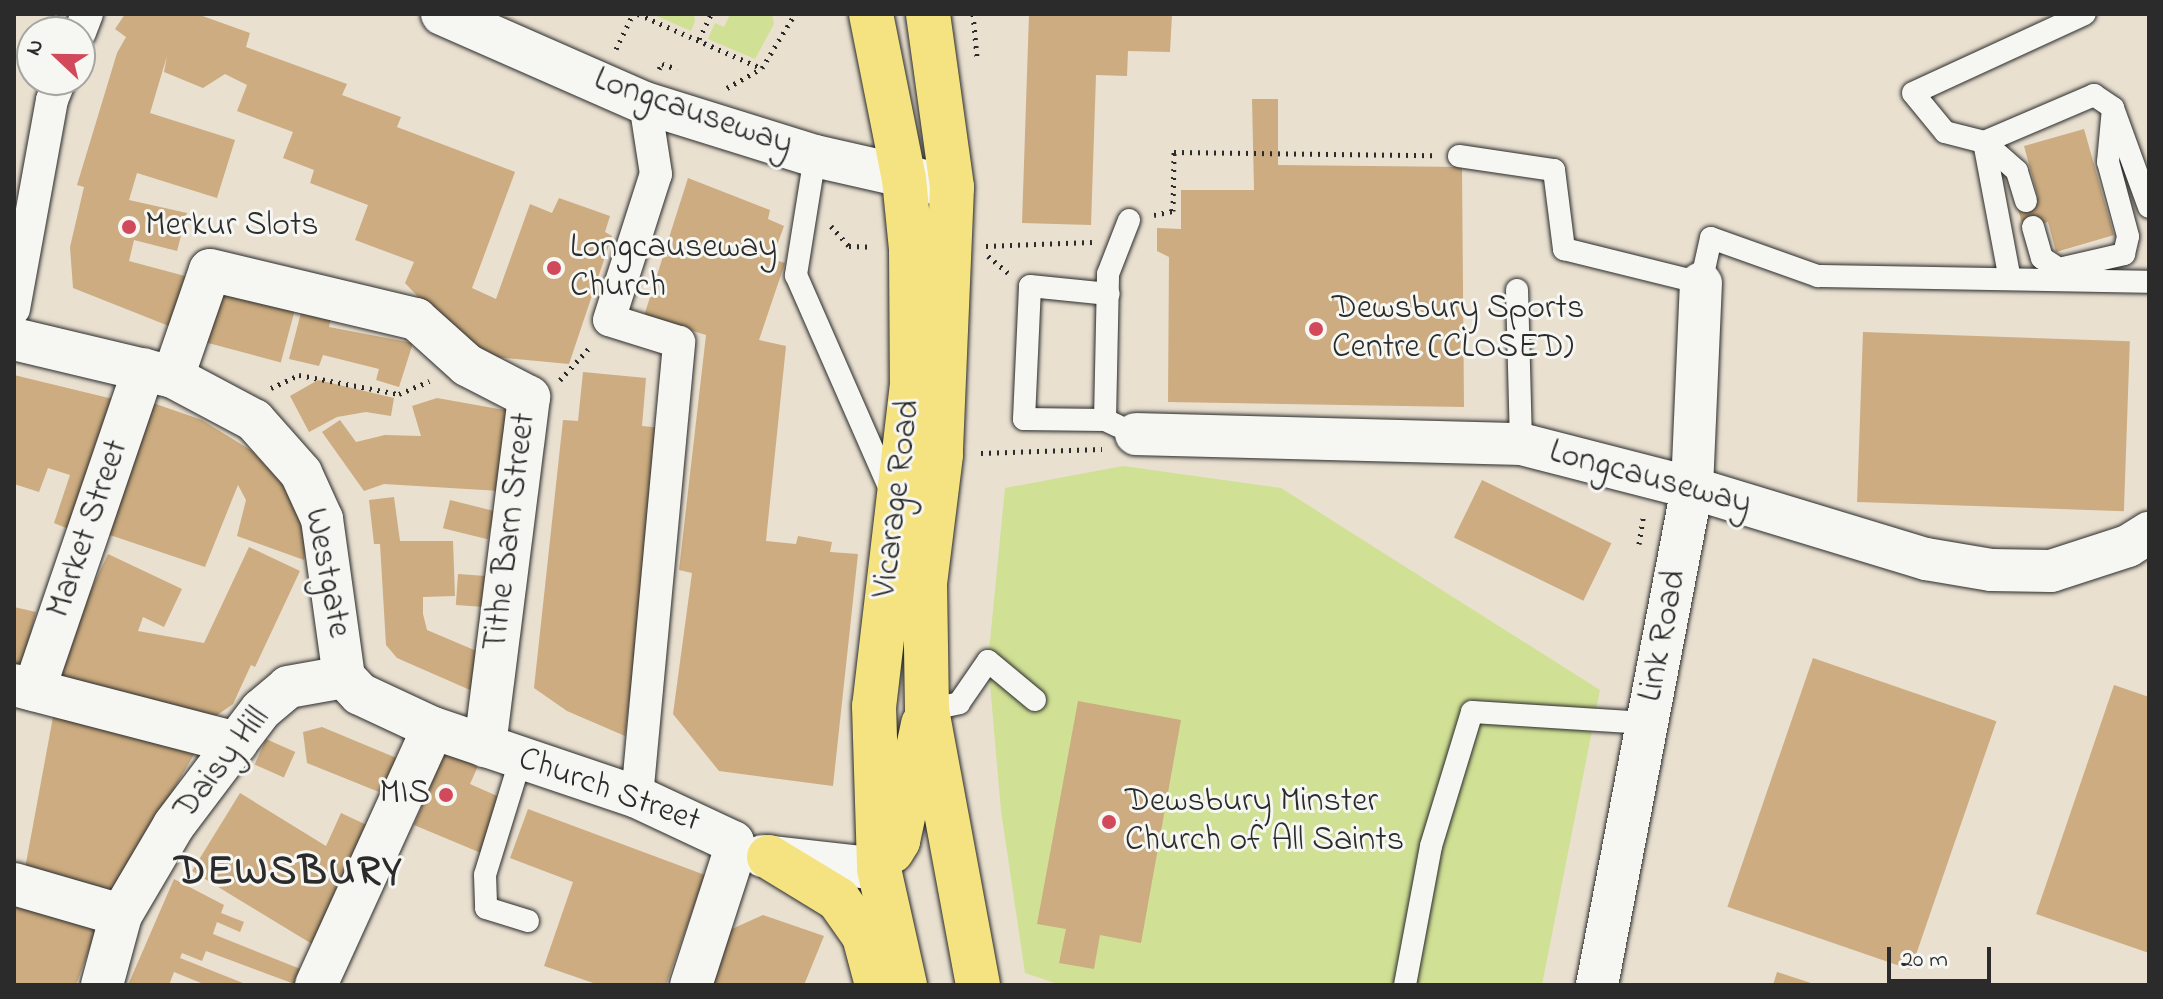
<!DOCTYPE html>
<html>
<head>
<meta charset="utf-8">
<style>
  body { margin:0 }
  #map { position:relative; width:2163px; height:999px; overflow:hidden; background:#f6f6f2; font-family:"Indie Flower",sans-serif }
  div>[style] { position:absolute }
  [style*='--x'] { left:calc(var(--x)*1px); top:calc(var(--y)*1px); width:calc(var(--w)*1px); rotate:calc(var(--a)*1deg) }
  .built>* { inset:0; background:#e9e0d0 }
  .green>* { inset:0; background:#d0e195 }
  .building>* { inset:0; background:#ccac80; transform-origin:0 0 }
  .path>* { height:5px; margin-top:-2.5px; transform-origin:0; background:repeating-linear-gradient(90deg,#2b2b2b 0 2px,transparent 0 8px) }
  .roads { filter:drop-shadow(0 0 2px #2b2b2b) drop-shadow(0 0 2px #2b2b2b) }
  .service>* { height:22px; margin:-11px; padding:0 11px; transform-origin:11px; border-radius:11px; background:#f6f6f2 }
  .pedestrian>* { height:32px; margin:-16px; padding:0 16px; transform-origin:16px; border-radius:16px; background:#f6f6f2 }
  .minor>* { height:42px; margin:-21px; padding:0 21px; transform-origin:21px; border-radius:21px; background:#f6f6f2 }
  .trunk>* { height:44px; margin:-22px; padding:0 22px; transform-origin:22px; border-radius:22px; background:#f5e382 }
  .dots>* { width:22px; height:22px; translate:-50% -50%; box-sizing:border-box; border:4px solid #f6f6f2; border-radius:50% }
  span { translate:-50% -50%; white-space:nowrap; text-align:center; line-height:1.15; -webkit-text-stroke:6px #f6f6f2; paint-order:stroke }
  .street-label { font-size:34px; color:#2b2b2b }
  .poi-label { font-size:34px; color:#2b2b2b }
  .left { translate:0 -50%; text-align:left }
  .right { translate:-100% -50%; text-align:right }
  .district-label { font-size:42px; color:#2b2b2b; font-weight:700; letter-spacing:2px }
  .frame { position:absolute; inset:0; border:16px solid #2b2b2b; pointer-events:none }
  .north { position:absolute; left:16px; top:16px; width:80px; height:80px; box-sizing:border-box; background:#f6f6f2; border:2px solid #a5a5a2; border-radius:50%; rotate:292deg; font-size:22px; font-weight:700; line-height:32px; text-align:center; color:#2b2b2b }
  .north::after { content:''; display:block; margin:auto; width:28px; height:36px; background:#d1495b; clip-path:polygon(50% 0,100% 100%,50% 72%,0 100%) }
  .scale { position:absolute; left:1887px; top:947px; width:104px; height:36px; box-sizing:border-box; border:4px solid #2b2b2b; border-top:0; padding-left:10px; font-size:24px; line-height:28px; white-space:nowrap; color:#2b2b2b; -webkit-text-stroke:6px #f6f6f2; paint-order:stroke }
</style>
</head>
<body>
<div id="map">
  <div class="built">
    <i style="clip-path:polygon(evenodd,14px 14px,2149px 14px,2149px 985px,14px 985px,14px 14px,32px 32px,80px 32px,80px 80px,32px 80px,32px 32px)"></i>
  </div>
  <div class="green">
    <i style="clip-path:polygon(652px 14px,694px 14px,695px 21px,691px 31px)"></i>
    <i style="clip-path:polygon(730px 14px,772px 14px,774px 24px,755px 59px,708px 39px,715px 23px,724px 27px)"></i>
    <i style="clip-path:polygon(1123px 466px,1281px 488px,1600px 690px,1542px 985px,1061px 985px,1025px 973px,1001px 811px,988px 661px,1005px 488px)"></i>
  </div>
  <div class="building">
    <i style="clip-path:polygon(125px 14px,197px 14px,250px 33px,246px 47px,347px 84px,342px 95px,401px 117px,397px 127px,515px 172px,472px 288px,496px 299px,530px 204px,552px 213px,559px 198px,610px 216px,605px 232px,612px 236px,569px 364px,473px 355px,405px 283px,414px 262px,355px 240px,368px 205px,310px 183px,314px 170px,283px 158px,293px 132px,237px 111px,247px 85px,225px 74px,203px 88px,164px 72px,167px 56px,150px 113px,235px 140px,217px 198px,137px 173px,129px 200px,187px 213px,177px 251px,134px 240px,129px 261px,196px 279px,179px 330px,73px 288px,70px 247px,84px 187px,77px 185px,117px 53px,126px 37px,115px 29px)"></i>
    <i style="clip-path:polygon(1029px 14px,1172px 14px,1170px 52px,1128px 51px,1127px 76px,1096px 75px,1091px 225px,1022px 223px)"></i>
    <i style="clip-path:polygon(1252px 99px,1278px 99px,1278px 165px,1462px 167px,1464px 407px,1168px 402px,1169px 257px,1157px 251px,1157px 228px,1181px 229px,1181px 190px,1254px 190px)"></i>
    <i style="clip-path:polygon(2084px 129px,2114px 235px,2056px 252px,2048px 222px,2024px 229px,2016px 203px,2038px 197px,2024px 146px)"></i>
    <i style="clip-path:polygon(688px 178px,770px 210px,768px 219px,784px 226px,772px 259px,785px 263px,759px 340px,786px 346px,766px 541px,796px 544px,798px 536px,832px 542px,830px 552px,858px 554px,833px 786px,719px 771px,673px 714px,692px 573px,679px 570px,706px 335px,644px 316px)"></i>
    <i style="left:220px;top:284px;width:79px;height:60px;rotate:15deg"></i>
    <i style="clip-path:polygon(304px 301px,333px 308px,329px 327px,413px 343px,399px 387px,376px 380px,379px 369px,323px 355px,319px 366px,289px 359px)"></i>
    <i style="left:1863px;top:332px;width:267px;height:170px;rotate:2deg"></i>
    <i style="clip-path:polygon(583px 372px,646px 378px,642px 426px,663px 428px,625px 736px,567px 711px,534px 688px,563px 420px,578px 421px)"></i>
    <i style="clip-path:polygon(14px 375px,117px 400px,76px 532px,54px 523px,70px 475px,48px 468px,39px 492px,14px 484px)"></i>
    <i style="clip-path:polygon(318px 380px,394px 398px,391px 416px,366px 412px,337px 417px,309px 432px,290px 396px)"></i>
    <i style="clip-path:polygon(437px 398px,515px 412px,500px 491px,384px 484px,364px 491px,322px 432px,340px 420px,356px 442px,385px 435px,421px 436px,412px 406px)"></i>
    <i style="clip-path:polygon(150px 402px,202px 420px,252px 451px,290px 492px,309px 530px,304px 560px,237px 536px,246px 500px,238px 485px,205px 567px,104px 533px)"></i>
    <i style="left:1482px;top:480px;width:144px;height:64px;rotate:26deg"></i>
    <i style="clip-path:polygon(394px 497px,400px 541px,453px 541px,455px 596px,423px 597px,423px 614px,427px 630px,486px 655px,470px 690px,397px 658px,386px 645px,380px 544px,374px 544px,369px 500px)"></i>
    <i style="left:450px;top:500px;width:46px;height:29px;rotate:14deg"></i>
    <i style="clip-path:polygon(249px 547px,300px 571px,255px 667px,251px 665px,233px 704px,213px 718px,54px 679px,71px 614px,90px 592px,108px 554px,182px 589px,164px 627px,143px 617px,138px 631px,204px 643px)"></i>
    <i style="left:458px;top:574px;width:28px;height:31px;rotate:4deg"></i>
    <i style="clip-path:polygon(14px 607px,36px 612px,20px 676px,14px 675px)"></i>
    <i style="left:1813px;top:658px;width:194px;height:263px;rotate:19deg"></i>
    <i style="clip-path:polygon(2114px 685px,2149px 697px,2149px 953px,2036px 914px)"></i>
    <i style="clip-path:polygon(1078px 701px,1181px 720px,1141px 943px,1100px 935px,1094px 969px,1059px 963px,1066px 929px,1037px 924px)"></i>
    <i style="clip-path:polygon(55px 706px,199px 746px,107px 904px,24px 874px)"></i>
    <i style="clip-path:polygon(322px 727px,399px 759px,384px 794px,307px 763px,303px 732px)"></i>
    <i style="left:266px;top:739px;width:32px;height:28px;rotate:24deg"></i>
    <i style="clip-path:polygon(444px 753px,478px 766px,470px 784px,504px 799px,481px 853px,414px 825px)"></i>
    <i style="clip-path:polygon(240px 793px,326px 846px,341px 813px,371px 827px,317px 947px,192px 871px)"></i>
    <i style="clip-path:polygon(528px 809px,705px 875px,666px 985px,599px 985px,544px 966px,573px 882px,510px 858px)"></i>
    <i style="clip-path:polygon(174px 879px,224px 905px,221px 913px,244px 922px,240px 932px,217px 922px,213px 934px,303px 970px,297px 985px,206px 951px,202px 961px,182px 953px,180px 958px,248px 985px,206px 985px,174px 972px,169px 985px,128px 985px)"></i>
    <i style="clip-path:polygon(14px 894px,100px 920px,76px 985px,14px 985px)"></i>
    <i style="clip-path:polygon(763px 915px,824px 936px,804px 985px,709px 985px,725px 932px)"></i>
    <i style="clip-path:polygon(1777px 972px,1814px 984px,1814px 985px,1773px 985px)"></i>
  </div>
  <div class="path">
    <i style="--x:638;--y:14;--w:134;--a:23.7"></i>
    <i style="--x:973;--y:14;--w:43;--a:84.7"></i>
    <i style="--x:699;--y:39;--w:28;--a:-64"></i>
    <i style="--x:616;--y:49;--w:39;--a:-64"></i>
    <i style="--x:659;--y:69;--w:6;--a:-59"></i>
    <i style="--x:662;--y:64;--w:16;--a:18"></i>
    <i style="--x:727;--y:88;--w:40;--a:-29.7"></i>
    <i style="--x:762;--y:68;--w:63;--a:-58.6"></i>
    <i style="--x:1154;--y:215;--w:19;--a:-12"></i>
    <i style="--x:1173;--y:211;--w:59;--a:-89"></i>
    <i style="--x:1174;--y:152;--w:259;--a:0.7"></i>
    <i style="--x:831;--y:226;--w:27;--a:48"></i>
    <i style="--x:849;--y:246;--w:23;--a:2"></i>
    <i style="--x:986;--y:246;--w:106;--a:-2.2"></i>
    <i style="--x:988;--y:256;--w:26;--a:40"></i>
    <i style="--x:560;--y:380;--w:45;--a:-47.7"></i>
    <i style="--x:271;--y:388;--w:31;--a:-25"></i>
    <i style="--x:299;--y:375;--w:102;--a:10.8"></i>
    <i style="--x:399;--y:394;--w:33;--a:-23"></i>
    <i style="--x:981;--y:453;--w:121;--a:-1.9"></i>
    <i style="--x:1639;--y:544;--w:30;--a:-81"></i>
  </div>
  <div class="roads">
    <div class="service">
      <i style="--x:1984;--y:142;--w:120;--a:-23.1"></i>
      <i style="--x:2094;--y:95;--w:23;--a:34"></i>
      <i style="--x:2113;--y:108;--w:105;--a:70"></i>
      <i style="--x:1984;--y:142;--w:139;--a:79.3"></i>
      <i style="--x:815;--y:156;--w:121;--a:99.1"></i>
      <i style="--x:796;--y:275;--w:239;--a:66.3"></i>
      <i style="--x:1459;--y:156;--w:96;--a:8.4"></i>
      <i style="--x:1554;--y:170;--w:80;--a:82.8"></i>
      <i style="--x:1564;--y:249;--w:141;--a:13.9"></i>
      <i style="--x:1701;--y:283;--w:46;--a:-77.5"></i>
      <i style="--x:1711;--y:238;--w:114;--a:19.6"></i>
      <i style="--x:1818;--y:276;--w:331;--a:1"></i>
      <i style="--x:2026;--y:201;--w:31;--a:-107"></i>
      <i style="--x:2017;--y:171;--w:44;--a:-138.7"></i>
      <i style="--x:1984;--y:142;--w:40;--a:-165.6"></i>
      <i style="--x:1945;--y:132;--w:50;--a:-129.4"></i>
      <i style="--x:1913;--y:93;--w:189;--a:-24.7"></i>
      <i style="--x:2033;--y:227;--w:32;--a:74"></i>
      <i style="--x:2042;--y:258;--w:20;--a:33"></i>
      <i style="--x:2059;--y:269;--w:67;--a:-13"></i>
      <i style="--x:2124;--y:254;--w:18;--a:-77"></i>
      <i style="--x:2128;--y:236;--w:77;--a:-105.1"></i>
      <i style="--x:2108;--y:162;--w:54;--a:-84.7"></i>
      <i style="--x:1517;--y:290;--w:154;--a:88.5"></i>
      <i style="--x:1105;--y:420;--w:81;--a:-179.3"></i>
      <i style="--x:1024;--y:419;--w:133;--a:-87.4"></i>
      <i style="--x:1030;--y:286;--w:79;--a:5.8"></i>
      <i style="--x:1118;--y:426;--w:14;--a:-155"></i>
      <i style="--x:1105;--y:420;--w:146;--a:-88.8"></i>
      <i style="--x:1108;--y:274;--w:58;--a:-68.7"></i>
      <i style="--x:927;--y:710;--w:33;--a:-12"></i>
      <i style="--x:959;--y:703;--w:51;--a:-55.4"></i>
      <i style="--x:988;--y:661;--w:61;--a:39.7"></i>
      <i style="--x:521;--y:758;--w:122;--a:107.1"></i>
      <i style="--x:485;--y:875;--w:33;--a:88"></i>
      <i style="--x:486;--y:908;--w:44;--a:17.2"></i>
      <i style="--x:1405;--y:985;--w:141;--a:-79.4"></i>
      <i style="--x:1431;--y:846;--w:140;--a:-73"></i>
      <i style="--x:1472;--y:712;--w:175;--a:3.6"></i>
    </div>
    <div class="pedestrian">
      <i style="--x:80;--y:32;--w:19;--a:-69"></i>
      <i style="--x:14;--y:309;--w:212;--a:-79.7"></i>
      <i style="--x:52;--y:100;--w:22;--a:-68"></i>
      <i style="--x:637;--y:797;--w:457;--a:-84.7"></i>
      <i style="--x:679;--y:342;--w:73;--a:-162.6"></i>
      <i style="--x:609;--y:320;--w:153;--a:-72.2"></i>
      <i style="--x:656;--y:174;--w:72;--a:-98.8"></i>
    </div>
    <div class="minor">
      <i style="--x:442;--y:14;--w:222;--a:23.7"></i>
      <i style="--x:645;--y:103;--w:178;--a:17.3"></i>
      <i style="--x:815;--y:156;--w:140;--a:12.8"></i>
      <i style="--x:14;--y:339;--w:163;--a:13.4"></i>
      <i style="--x:173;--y:377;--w:92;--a:28"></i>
      <i style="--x:254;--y:420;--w:71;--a:48.4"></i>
      <i style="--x:301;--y:473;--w:51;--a:65.5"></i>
      <i style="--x:322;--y:519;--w:160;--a:82.1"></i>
      <i style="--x:173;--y:377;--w:113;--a:-70.9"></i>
      <i style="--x:210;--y:270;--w:212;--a:13.4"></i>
      <i style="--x:416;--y:319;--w:69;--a:42"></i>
      <i style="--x:467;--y:365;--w:70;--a:27.3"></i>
      <i style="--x:529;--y:397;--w:352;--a:97.2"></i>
      <i style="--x:1136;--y:434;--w:385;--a:1.5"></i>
      <i style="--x:1521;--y:444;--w:177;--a:14.4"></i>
      <i style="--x:1692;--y:488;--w:245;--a:16.9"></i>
      <i style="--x:1926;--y:559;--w:66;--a:9.6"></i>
      <i style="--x:1991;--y:570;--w:60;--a:1"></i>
      <i style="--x:2051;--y:571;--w:81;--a:-18"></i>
      <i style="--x:2128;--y:546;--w:25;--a:-32"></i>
      <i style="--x:344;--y:677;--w:23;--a:47"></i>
      <i style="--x:360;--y:694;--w:81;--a:25"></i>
      <i style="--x:433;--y:728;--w:215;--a:18.7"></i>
      <i style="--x:637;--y:797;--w:106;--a:25.1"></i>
      <i style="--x:733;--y:842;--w:11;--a:85"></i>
      <i style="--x:734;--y:853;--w:139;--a:108"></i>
      <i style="--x:14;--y:685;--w:230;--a:14.6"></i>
      <i style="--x:34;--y:690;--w:339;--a:-71.1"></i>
      <i style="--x:763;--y:856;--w:117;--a:6.4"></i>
      <i style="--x:14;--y:884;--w:111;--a:16.2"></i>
      <i style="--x:102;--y:985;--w:73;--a:-74.8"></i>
      <i style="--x:121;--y:915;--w:104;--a:-59.5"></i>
      <i style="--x:174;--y:825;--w:144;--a:-52.9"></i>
      <i style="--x:261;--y:710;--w:35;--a:-40"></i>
      <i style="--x:288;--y:687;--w:57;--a:-10.1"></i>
      <i style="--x:316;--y:985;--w:282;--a:-65.5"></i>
      <i style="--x:1597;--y:985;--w:506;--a:-79.18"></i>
      <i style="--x:1692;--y:488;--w:205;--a:-87.5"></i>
    </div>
    <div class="trunk">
      <i style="--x:871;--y:14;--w:168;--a:78.7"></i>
      <i style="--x:904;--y:179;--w:70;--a:84.3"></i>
      <i style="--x:911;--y:249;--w:135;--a:89.6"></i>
      <i style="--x:912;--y:384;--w:324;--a:96.7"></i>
      <i style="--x:874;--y:706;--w:163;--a:88.2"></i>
      <i style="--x:879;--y:869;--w:119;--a:77.4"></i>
      <i style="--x:928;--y:14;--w:175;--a:82.1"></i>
      <i style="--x:952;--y:187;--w:268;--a:92.4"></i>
      <i style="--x:941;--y:455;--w:129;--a:97.1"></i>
      <i style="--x:925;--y:583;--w:127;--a:89.1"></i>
      <i style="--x:927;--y:710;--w:280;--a:79.5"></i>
      <i style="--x:892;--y:851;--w:12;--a:-59"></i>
      <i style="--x:898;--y:841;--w:120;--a:-77.9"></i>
      <i style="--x:769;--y:857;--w:81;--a:31.3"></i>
      <i style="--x:838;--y:899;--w:45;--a:54.9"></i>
      <i style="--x:864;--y:936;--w:51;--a:75.1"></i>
    </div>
  </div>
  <div class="dots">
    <i style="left:129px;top:227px;background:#d1495b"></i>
    <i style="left:554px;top:268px;background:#d1495b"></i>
    <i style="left:1316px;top:329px;background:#d1495b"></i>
    <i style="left:446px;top:795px;background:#d1495b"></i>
    <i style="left:1109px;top:822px;background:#d1495b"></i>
  </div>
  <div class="street-label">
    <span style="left:693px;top:113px;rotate:19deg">Longcauseway</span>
    <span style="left:1650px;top:479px;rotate:15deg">Longcauseway</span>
    <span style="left:898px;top:499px;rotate:-83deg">Vicarage Road</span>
    <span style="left:89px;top:529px;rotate:-71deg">Market Street</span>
    <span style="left:511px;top:532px;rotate:-83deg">Tithe Barn Street</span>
    <span style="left:326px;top:573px;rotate:79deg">Westgate</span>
    <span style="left:1664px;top:636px;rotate:-79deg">Link Road</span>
    <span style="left:223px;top:764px;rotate:-52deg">Daisy Hill</span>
    <span style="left:609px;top:791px;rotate:20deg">Church Street</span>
  </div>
  <div class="poi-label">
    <span class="left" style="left:145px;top:227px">Merkur Slots</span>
    <span class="left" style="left:570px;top:268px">Longcauseway<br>Church</span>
    <span class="left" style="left:1332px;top:329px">Dewsbury Sports<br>Centre (CLOSED)</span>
    <span class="right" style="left:430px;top:795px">MIS</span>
    <span class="left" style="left:1125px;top:822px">Dewsbury Minster<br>Church of All Saints</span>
  </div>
  <div class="district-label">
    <span style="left:289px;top:873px">DEWSBURY</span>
  </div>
  <div class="frame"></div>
  <div class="north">N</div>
  <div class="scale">20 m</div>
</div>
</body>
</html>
